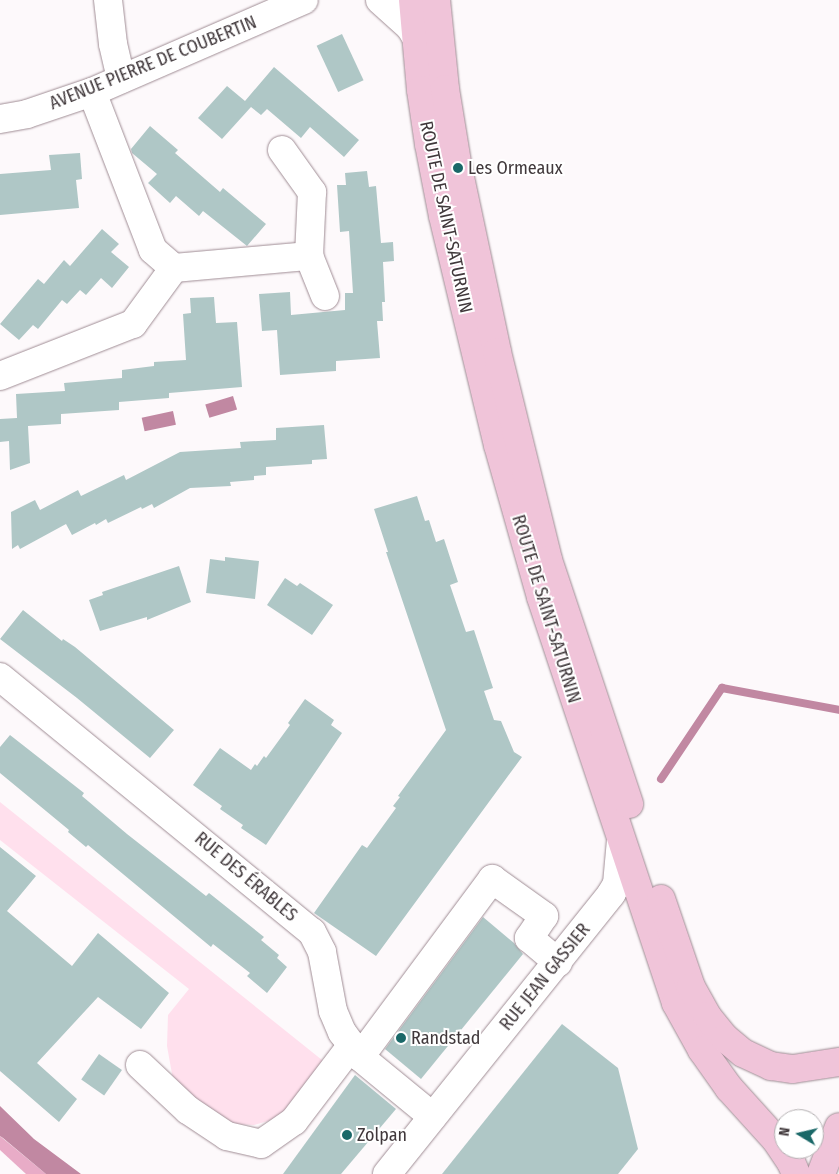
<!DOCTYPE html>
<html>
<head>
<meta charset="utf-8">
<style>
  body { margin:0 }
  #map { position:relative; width:839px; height:1174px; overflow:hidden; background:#fdf9fb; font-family:"Fira Sans Condensed",sans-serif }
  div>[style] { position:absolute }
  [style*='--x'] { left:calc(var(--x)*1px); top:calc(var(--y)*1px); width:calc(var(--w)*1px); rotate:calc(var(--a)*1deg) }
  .green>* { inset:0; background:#ffe0ed }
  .forest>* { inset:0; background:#e8acc7 }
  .water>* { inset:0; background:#c188a2; transform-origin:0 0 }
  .stream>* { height:8px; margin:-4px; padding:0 4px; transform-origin:4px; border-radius:4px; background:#c188a2 }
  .building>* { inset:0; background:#afc7c6; transform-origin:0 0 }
  .roads { filter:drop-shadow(0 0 1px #a08d95) drop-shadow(0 0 1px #a08d95) }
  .minor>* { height:28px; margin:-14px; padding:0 14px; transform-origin:14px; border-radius:14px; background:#fff }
  .major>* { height:28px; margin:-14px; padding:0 14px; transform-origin:14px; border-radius:14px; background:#f0c4d9 }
  .dots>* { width:14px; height:14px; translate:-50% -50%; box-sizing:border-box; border:2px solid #fff; border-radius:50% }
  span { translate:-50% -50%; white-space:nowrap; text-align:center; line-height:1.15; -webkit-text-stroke:4px #fff; paint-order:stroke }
  .street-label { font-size:18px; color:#40383b }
  .poi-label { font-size:18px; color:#40383b }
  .left { translate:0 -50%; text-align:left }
  .north { position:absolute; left:774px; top:1109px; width:50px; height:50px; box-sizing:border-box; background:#fff; border:1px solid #b3afb1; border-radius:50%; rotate:279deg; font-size:14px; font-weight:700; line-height:20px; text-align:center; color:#40383b }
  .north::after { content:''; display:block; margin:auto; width:18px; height:22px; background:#1a6868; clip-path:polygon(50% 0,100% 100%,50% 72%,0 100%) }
</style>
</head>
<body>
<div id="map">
  <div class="green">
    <i style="clip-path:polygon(0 802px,327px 1064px,298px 1101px,275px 1119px,254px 1125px,232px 1124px,174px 1085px,167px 1046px,168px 1015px,189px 989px,0 840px)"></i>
  </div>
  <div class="forest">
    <i style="clip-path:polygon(0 1136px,46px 1174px,26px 1174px,0 1150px)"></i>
  </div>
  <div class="water">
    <i style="left:233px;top:396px;width:14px;height:29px;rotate:73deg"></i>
    <i style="left:173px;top:411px;width:14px;height:32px;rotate:78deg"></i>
    <i style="clip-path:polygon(0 1106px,34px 1139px,81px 1174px,46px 1174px,3px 1138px,0 1136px)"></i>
  </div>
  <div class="stream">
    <i style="--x:661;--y:779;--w:110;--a:-56.2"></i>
    <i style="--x:722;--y:688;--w:119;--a:10.6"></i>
  </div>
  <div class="building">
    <i style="left:342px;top:34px;width:51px;height:28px;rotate:65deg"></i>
    <i style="clip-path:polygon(274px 67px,359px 140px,344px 157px,310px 127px,301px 138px,267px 109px,261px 115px,251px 107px,222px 139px,198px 118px,227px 86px,245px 101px)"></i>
    <i style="clip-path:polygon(150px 126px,178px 150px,175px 153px,220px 192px,223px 188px,266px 224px,247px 246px,203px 211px,199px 216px,176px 196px,170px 203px,148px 183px,157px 174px,132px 153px,131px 149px)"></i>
    <i style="clip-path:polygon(80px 153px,82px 179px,76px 180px,79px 208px,0 215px,0 174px,51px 170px,49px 155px)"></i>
    <i style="clip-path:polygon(367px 171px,369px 187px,376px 186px,381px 243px,393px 242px,394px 261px,383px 262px,385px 302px,382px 302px,383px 321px,377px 321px,380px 358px,336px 361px,336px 371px,280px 375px,277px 330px,262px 331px,259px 294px,290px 292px,291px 315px,345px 310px,345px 293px,353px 293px,349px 231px,340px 232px,337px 185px,346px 185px,345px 173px)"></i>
    <i style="clip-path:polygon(102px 229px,119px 244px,111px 252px,129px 267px,112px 288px,101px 278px,86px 295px,80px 290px,67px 304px,62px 300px,38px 329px,33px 325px,19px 340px,0 324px,38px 279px,44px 284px,64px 260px,70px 266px)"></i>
    <i style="clip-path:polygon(214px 297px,216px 323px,237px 322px,242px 387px,169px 393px,169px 398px,119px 402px,119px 410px,61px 414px,61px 424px,28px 426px,30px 463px,10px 470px,9px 441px,0 442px,0 419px,17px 418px,16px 394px,65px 391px,64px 383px,122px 378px,122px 370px,154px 366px,154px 362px,186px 360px,183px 314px,191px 313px,190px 298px)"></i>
    <i style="clip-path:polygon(324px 425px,327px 459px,312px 460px,312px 464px,266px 467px,266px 475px,254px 476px,254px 480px,230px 482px,231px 486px,190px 488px,154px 508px,152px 504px,142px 509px,141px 507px,108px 523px,106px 519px,96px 525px,95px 523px,72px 535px,66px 524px,20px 549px,18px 545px,12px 549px,11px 512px,35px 500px,40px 510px,78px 490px,81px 496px,124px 475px,126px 480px,180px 452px,241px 448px,240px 442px,276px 440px,276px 428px)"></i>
    <i style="clip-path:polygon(417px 496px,425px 521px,429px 520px,436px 542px,444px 539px,458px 582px,450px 585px,466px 632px,474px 630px,493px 688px,484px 691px,494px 720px,501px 721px,514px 752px,522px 757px,376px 956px,314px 913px,362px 845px,367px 848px,396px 808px,393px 806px,400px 797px,398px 796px,446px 730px,386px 552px,388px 552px,374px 509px)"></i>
    <i style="clip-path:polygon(225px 557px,259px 561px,255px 599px,206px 593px,210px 559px,225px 561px)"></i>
    <i style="clip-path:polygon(179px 566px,191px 602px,147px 620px,147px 617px,100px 631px,89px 600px,103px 595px,102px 592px)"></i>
    <i style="clip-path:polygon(285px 578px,297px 586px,300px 583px,333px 605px,312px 635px,267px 605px)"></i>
    <i style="clip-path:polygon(23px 610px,62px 641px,63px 639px,75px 647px,174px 730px,150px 758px,77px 698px,0 639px)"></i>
    <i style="clip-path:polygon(305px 699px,334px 720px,331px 725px,342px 733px,266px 845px,241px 828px,243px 825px,220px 809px,222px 806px,193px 785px,220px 748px,251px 770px,255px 764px,257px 766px,264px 756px,266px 758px,290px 725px,288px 723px)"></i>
    <i style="clip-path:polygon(10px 735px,84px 793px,82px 796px,127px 834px,206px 896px,209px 893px,264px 937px,261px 940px,279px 955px,277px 958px,287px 967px,267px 993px,247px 976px,250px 973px,213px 944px,211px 947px,88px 845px,86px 847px,68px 832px,69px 830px,0 773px,0 747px)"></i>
    <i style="clip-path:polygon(0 847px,36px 876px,7px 911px,72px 966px,98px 933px,169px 993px,141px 1029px,98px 997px,37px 1063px,77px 1099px,59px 1122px,0 1071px)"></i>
    <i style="clip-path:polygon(483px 917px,514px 943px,523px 954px,421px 1079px,385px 1049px)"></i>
    <i style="clip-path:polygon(562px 1024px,618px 1068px,638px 1149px,618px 1174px,442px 1174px)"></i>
    <i style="left:99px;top:1054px;width:28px;height:31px;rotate:35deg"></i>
    <i style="clip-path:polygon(355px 1075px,396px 1109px,341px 1174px,283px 1174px)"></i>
  </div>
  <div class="roads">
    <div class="minor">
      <i style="--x:108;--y:0;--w:44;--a:83.5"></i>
      <i style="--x:113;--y:44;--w:36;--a:77"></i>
      <i style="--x:380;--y:0;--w:40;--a:42"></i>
      <i style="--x:410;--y:27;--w:12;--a:59"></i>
      <i style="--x:92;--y:92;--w:169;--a:68.9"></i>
      <i style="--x:153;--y:250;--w:28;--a:41"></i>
      <i style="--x:0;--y:119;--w:27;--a:-10"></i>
      <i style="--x:27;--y:114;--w:69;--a:-18.7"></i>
      <i style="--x:92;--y:92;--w:231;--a:-23.5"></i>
      <i style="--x:282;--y:150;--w:52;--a:54.5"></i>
      <i style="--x:312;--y:192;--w:64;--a:92.7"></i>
      <i style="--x:309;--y:256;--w:43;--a:68.2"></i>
      <i style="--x:0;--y:376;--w:143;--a:-21.4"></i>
      <i style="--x:133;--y:324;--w:69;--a:-53.8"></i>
      <i style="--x:174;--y:268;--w:136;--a:-5.1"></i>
      <i style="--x:0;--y:677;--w:403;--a:39.3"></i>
      <i style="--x:312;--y:932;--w:22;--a:63"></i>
      <i style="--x:322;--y:952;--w:60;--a:79.4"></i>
      <i style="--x:333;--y:1011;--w:23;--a:67"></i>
      <i style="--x:342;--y:1032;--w:31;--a:54"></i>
      <i style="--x:360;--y:1057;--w:94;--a:39.4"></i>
      <i style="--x:360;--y:1057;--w:222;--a:-53.4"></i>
      <i style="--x:492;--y:879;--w:64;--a:35.4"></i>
      <i style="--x:544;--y:916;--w:27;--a:124"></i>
      <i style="--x:529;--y:938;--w:38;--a:40"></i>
      <i style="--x:140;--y:1065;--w:66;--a:43.2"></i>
      <i style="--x:188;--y:1110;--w:47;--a:33.7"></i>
      <i style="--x:227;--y:1136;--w:35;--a:13"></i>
      <i style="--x:261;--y:1144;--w:40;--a:-34.9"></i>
      <i style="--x:294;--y:1121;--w:96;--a:-52.7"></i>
      <i style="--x:387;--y:1174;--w:359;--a:-51.3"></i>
      <i style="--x:611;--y:894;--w:12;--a:-59"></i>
      <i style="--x:617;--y:884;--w:44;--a:-84.8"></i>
    </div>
    <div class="major">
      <i style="--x:413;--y:0;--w:90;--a:84.9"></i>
      <i style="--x:421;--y:90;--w:55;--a:81.6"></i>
      <i style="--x:429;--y:144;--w:73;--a:79"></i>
      <i style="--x:443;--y:216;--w:236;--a:76.5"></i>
      <i style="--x:498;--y:445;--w:158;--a:74.2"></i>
      <i style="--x:541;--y:597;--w:428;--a:71.6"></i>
      <i style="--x:676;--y:1003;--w:54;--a:61"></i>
      <i style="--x:702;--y:1050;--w:47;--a:54.6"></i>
      <i style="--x:729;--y:1088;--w:70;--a:47.9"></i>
      <i style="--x:776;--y:1140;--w:27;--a:56"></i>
      <i style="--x:791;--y:1162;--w:13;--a:67"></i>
      <i style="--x:436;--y:0;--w:89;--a:84.2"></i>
      <i style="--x:445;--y:89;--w:80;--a:80.7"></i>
      <i style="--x:458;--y:168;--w:188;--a:78"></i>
      <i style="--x:497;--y:352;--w:214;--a:76.2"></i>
      <i style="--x:548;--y:560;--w:257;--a:71.6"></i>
      <i style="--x:661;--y:899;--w:93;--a:71.2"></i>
      <i style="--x:691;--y:987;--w:33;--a:61"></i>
      <i style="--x:707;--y:1016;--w:28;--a:51"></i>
      <i style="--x:725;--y:1038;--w:23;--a:40"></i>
      <i style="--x:743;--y:1053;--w:31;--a:25"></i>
      <i style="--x:771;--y:1066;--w:22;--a:8"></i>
      <i style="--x:793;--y:1069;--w:47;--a:-8.7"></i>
      <i style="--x:821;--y:1174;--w:50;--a:-69"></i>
    </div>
  </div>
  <div class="dots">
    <i style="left:458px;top:168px;background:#1a6868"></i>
    <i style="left:401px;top:1038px;background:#1a6868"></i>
    <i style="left:347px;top:1135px;background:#1a6868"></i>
  </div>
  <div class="street-label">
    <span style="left:153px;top:63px;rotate:-22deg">AVENUE PIERRE DE COUBERTIN</span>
    <span style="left:446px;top:217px;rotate:78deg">ROUTE DE SAINT-SATURNIN</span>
    <span style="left:546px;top:609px;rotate:73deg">ROUTE DE SAINT-SATURNIN</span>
    <span style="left:246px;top:877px;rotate:40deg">RUE DES ÉRABLES</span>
    <span style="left:545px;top:977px;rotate:-51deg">RUE JEAN GASSIER</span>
  </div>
  <div class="poi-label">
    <span class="left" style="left:468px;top:168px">Les Ormeaux</span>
    <span class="left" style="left:411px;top:1038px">Randstad</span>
    <span class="left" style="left:357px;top:1135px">Zolpan</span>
  </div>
  <div class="north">N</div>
</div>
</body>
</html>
